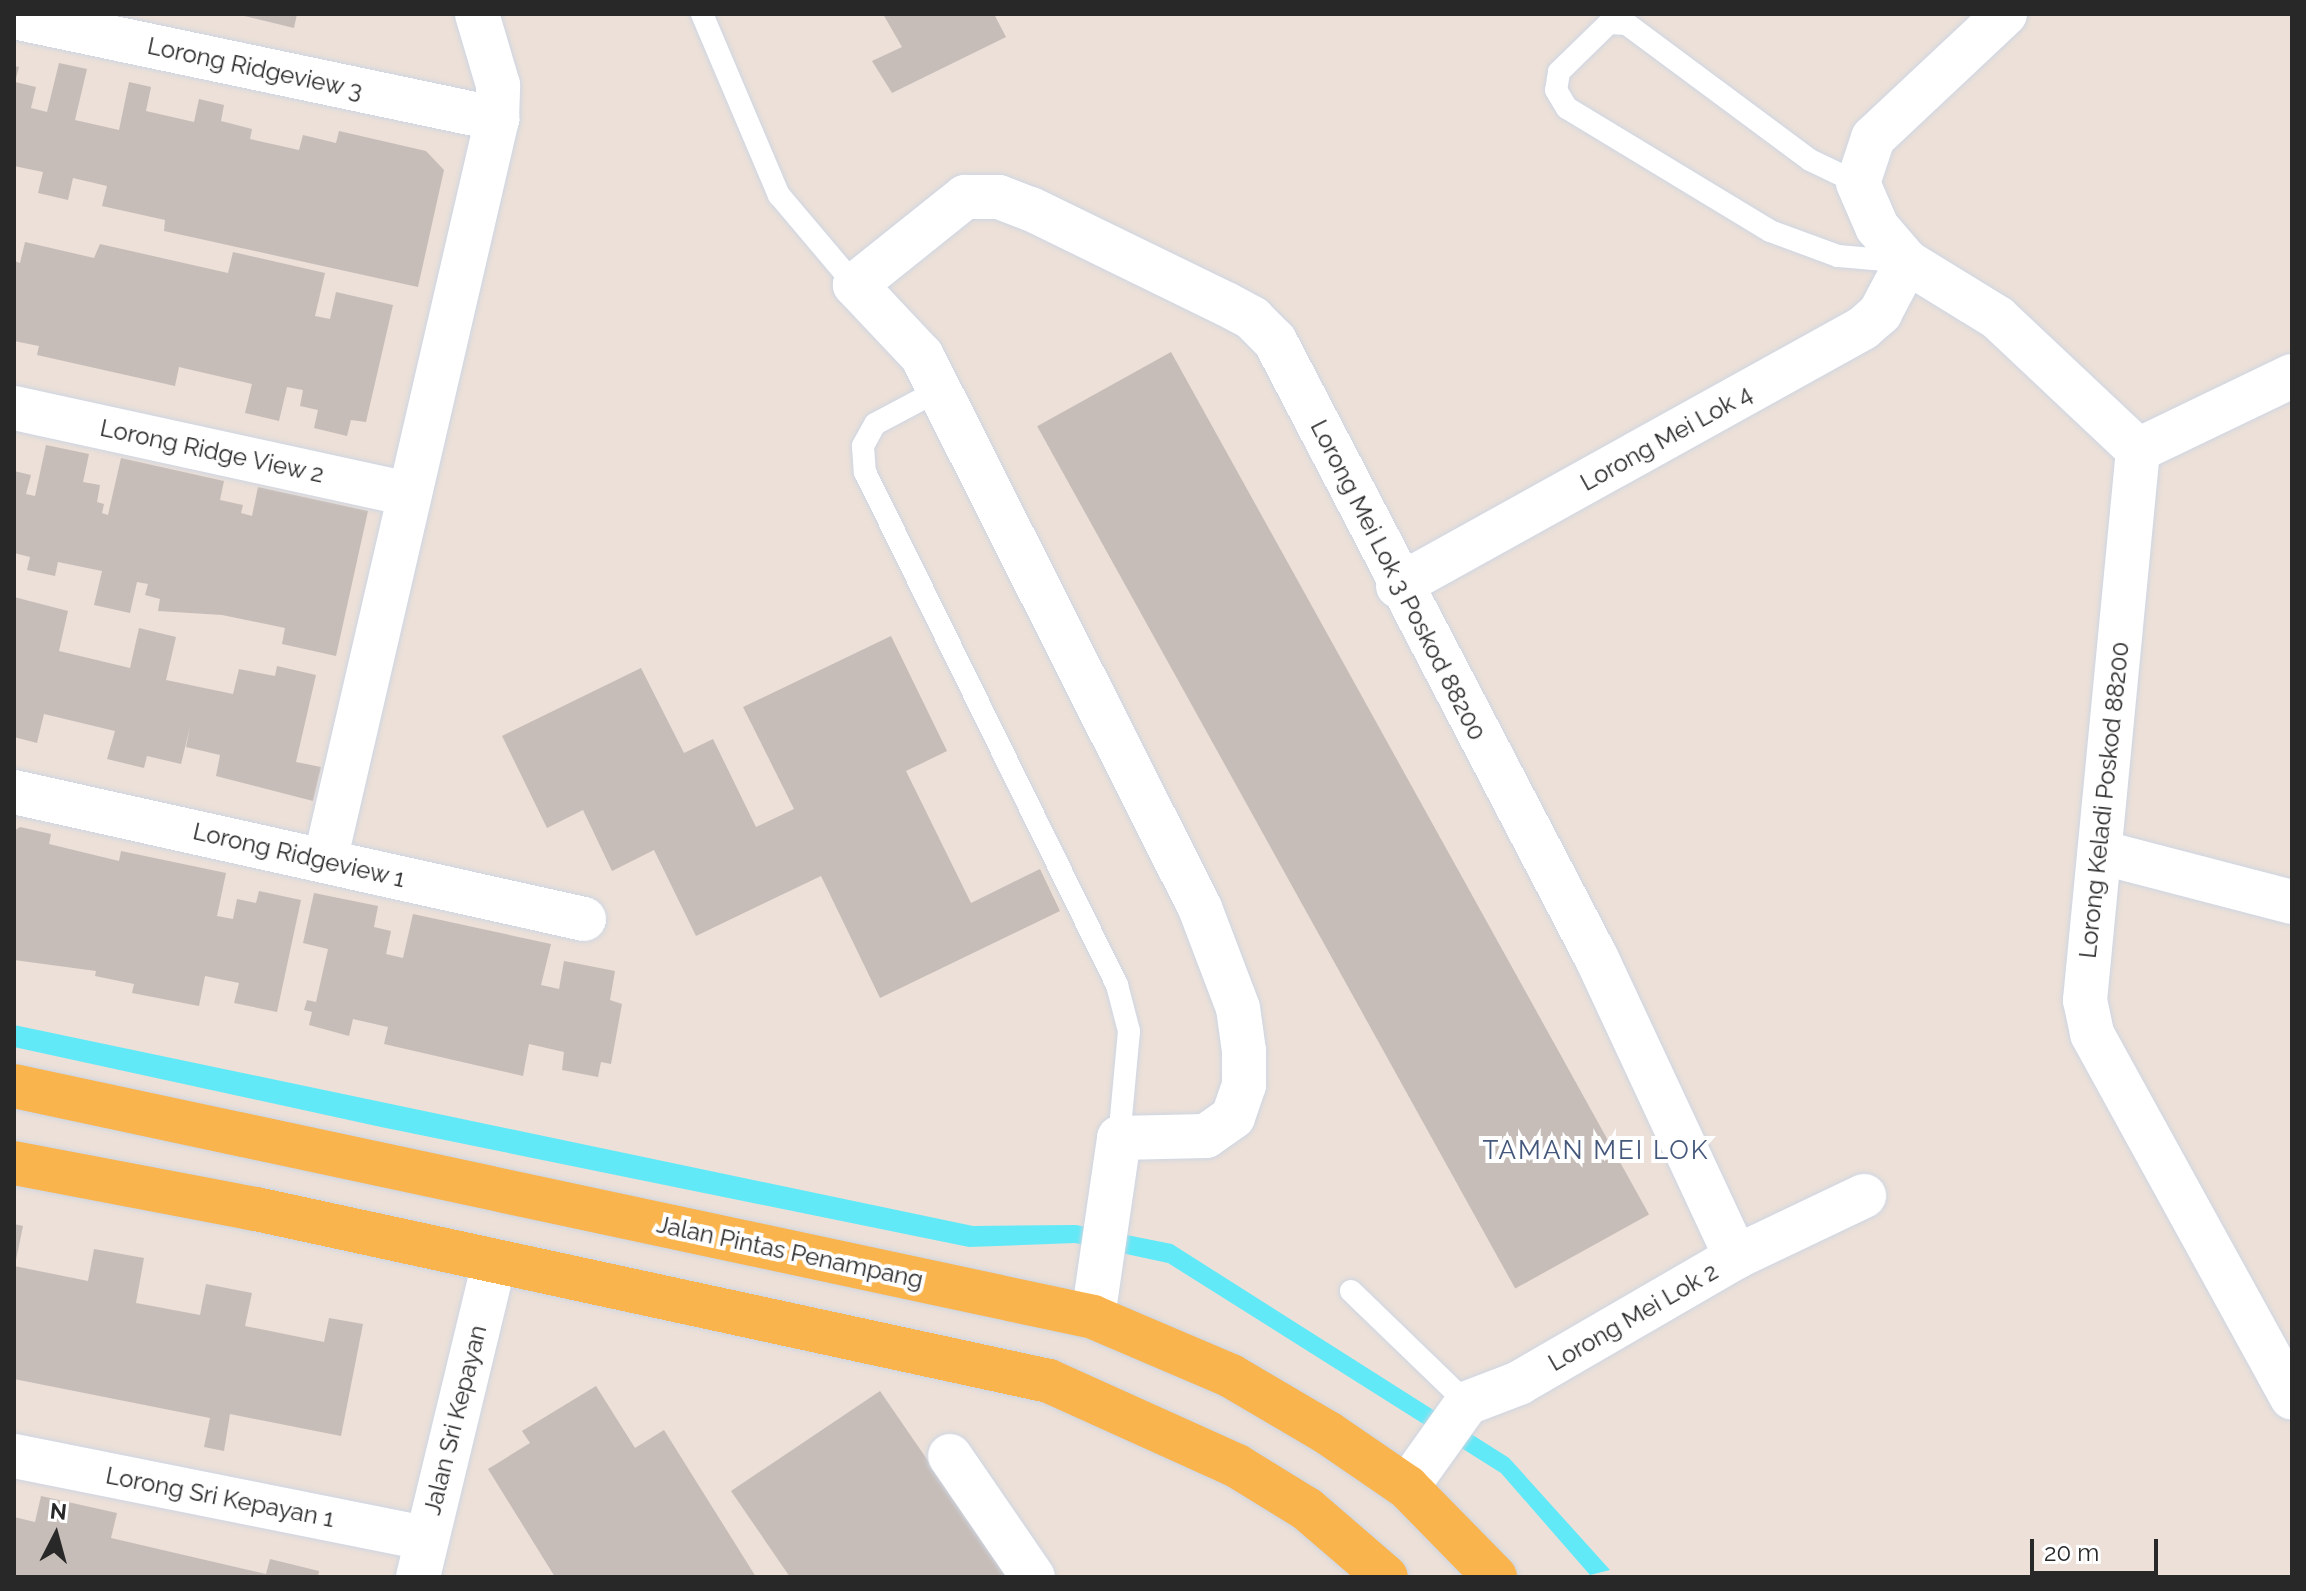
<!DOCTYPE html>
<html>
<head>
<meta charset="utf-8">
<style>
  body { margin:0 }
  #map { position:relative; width:2306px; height:1591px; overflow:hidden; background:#ece0d8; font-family:Raleway,sans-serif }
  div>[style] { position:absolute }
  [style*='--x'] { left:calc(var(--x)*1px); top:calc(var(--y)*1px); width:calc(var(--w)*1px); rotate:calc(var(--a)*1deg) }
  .water>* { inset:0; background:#62e9f7 }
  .building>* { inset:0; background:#c7bdb8; transform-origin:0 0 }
  .roads { filter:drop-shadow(0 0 2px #cdd5e2) drop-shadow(0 0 2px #cdd5e2) }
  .lane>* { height:22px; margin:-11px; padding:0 11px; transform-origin:11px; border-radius:11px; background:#fff }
  .street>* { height:44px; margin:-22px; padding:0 22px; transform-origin:22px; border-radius:22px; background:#fff }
  .primary>* { height:44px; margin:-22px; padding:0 22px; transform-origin:22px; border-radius:22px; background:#fab44e }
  span { translate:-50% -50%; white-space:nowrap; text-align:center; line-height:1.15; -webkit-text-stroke:8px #fff; paint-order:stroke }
  .street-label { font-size:24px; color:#282828 }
  .neighbourhood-label { font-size:26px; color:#45587b; letter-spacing:2px }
  .frame { position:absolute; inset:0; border:16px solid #282828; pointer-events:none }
  .north { position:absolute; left:16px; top:1495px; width:80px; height:80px; -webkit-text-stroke:6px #fff; paint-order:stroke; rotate:6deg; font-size:22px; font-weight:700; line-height:32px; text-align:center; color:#282828 }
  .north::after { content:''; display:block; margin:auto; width:28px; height:36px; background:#282828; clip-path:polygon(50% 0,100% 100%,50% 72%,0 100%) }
  .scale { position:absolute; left:2030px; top:1539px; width:128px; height:36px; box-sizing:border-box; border:4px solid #282828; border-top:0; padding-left:10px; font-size:24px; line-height:28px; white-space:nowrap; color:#282828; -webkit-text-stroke:6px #fff; paint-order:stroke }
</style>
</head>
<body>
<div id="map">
  <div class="water">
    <i style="clip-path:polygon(14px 1025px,973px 1226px,1076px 1225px,1172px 1244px,1509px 1458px,1610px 1570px,1590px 1575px,1501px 1473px,1168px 1263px,1075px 1243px,969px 1247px,381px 1127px,14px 1047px)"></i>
  </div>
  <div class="building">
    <i style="clip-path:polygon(236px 14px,297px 14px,294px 28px)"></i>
    <i style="clip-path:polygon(883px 14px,994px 14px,1006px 37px,892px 93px,872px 61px,902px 47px)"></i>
    <i style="clip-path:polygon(59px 63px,87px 69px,75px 120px,119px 130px,129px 82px,151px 87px,146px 111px,194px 122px,199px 99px,224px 105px,221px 121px,252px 129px,250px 139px,299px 150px,303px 135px,336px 143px,339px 131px,426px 151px,444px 170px,418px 287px,164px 231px,165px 220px,102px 206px,107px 186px,73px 178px,68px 200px,38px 193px,43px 172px,14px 166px,14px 66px,19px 67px,15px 82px,36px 87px,31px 108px,47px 112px)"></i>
    <i style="clip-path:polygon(25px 242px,94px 258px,100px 244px,228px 273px,233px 252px,325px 273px,315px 316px,330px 319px,336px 292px,393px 305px,366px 422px,351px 420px,347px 436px,314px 428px,318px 410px,300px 406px,303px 390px,287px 387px,279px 421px,245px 413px,252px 384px,179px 367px,175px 386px,37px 355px,39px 346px,14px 341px,14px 261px,20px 263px)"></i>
    <i style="left:1171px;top:352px;width:986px;height:153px;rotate:61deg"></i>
    <i style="clip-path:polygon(46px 445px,89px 454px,83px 482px,100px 485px,97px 502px,104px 504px,102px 513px,108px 515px,121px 458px,224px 481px,220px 500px,243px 505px,241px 513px,252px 516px,258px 487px,368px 511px,336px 656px,282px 644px,285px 628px,222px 615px,158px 611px,160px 599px,145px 595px,148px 584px,137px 582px,130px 613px,94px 605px,102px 571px,58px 562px,55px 576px,27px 570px,30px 557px,14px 553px,14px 471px,31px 475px,26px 494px,35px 496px)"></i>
    <i style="clip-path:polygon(14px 597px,68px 611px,59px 651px,130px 668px,139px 628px,176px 637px,166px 680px,233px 694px,239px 669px,275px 676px,277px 666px,316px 675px,296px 762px,321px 767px,313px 801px,216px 776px,220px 755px,186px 747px,190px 727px,181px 764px,147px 756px,144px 768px,107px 759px,115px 731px,44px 714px,37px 743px,14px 737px)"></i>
    <i style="clip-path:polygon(891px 636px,947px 751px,906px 771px,971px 903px,1040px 869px,1060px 911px,880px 998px,821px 876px,696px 936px,654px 850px,612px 871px,583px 810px,547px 828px,502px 736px,641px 668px,684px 753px,713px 739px,756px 827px,794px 809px,743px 707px)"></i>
    <i style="clip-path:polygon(20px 827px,51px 834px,49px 844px,119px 861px,121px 851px,226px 873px,217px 916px,233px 919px,237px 899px,256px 903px,259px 891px,301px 900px,277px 1012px,234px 1003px,239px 983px,205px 976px,199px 1006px,132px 993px,134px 984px,95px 976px,96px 971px,14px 960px,14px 831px)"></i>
    <i style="clip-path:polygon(314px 893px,378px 906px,374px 927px,391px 931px,386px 954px,403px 958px,413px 914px,551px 944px,541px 985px,559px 989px,564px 961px,615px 971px,610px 1000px,622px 1004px,611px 1064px,601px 1062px,598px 1077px,562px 1070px,564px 1052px,529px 1044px,523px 1076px,384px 1044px,388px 1027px,353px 1019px,349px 1036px,309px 1025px,312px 1012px,304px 1010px,307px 1000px,316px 1002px,328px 949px,303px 943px)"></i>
    <i style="clip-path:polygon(14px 1224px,23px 1226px,15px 1265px,14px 1264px)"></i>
    <i style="clip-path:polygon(94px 1249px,144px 1258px,136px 1303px,200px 1315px,206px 1284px,252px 1293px,245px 1326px,324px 1342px,329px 1318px,363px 1324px,341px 1436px,230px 1414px,224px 1451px,204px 1447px,210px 1418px,14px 1379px,14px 1266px,88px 1281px)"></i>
    <i style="clip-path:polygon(596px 1386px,635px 1448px,664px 1430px,756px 1577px,555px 1577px,488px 1469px,530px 1443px,522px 1431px)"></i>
    <i style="clip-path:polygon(880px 1391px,1008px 1577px,790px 1577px,731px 1491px)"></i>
    <i style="clip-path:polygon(41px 1496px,117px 1513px,111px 1538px,266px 1574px,270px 1559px,319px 1571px,318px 1577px,14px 1577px,14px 1517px,35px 1522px)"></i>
  </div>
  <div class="roads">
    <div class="lane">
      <i style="--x:702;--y:14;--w:197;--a:67"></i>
      <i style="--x:779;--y:195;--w:118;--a:49.8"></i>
      <i style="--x:1858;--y:183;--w:53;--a:-154.4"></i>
      <i style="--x:1810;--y:160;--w:228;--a:-143.4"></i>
      <i style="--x:1627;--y:24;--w:18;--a:-177"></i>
      <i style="--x:1609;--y:23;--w:70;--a:135.6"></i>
      <i style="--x:1559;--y:72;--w:18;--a:99"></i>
      <i style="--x:1556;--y:90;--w:21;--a:59"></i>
      <i style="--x:1567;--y:108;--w:237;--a:31.2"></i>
      <i style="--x:1770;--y:231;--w:72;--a:20.2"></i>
      <i style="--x:1838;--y:256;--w:68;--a:5"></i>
      <i style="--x:939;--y:390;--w:72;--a:152"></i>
      <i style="--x:875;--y:424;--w:25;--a:119"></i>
      <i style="--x:863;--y:446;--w:26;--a:86"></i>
      <i style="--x:865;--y:472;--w:572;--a:63.84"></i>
      <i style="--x:1117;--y:985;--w:48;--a:75.4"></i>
      <i style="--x:1129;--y:1031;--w:107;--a:95.3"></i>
      <i style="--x:1351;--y:1291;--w:161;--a:44"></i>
    </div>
    <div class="street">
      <i style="--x:2005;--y:14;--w:181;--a:136.8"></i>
      <i style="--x:1873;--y:138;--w:47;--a:108.4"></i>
      <i style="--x:1858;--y:183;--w:48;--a:66.6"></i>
      <i style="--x:1877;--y:227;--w:46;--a:49.4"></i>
      <i style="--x:1907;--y:262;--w:107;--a:31.6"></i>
      <i style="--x:1998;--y:318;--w:192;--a:43.3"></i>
      <i style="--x:2138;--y:450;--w:553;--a:95.5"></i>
      <i style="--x:2085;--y:1000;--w:35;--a:78"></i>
      <i style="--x:2092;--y:1034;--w:415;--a:61.2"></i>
      <i style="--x:14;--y:17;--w:494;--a:11.9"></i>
      <i style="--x:14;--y:408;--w:405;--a:12.3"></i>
      <i style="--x:2138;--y:450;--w:171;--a:-25.7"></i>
      <i style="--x:1398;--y:586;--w:532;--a:-29.02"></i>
      <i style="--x:1863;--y:328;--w:23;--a:-41"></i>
      <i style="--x:1880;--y:313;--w:58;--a:-62.1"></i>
      <i style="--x:14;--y:792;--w:584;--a:12.56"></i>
      <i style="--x:2100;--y:852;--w:198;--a:14.6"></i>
      <i style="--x:325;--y:861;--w:762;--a:-76.95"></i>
      <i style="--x:497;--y:119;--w:34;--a:-88"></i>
      <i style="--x:498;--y:85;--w:74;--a:-106.5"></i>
      <i style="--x:1093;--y:1317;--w:181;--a:-81.7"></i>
      <i style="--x:1119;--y:1138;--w:87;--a:-1.3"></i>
      <i style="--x:1206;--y:1136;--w:33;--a:-35"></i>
      <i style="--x:1233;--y:1117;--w:34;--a:-71"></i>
      <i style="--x:1244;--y:1085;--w:34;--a:-90"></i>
      <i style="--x:1244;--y:1051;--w:43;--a:-97.9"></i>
      <i style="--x:1238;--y:1008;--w:107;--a:-110.8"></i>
      <i style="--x:1200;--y:908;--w:618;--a:-116.73"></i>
      <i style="--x:922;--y:356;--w:98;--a:-133.3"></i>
      <i style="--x:855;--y:285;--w:141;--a:-38.7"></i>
      <i style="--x:965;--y:197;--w:34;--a:0"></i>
      <i style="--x:999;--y:197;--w:34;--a:21"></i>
      <i style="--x:1031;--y:209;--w:217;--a:26"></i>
      <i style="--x:1226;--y:304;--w:30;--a:28"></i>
      <i style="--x:1252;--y:318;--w:33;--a:45"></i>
      <i style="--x:1275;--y:341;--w:697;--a:62.48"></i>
      <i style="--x:1597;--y:959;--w:329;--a:65"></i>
      <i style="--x:14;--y:1456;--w:420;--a:11.3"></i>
      <i style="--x:950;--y:1456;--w:147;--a:55.6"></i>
      <i style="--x:1407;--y:1487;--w:103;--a:-54.5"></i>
      <i style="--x:1467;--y:1403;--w:56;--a:-21"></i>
      <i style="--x:1519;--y:1383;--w:251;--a:-30.1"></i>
      <i style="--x:1736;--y:1257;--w:142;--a:-25.5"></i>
      <i style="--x:418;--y:1577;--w:323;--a:-76.4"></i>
    </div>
    <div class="primary">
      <i style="--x:14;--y:1086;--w:1103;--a:12.08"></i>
      <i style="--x:1093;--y:1317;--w:150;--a:23.1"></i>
      <i style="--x:1231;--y:1376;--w:113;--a:30.4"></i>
      <i style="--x:1328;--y:1433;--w:96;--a:34.4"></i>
      <i style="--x:1407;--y:1487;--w:126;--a:45.6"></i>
      <i style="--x:14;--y:1163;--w:246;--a:10.8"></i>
      <i style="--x:256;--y:1209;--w:811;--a:12.24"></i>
      <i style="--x:1049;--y:1381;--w:206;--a:24.3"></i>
      <i style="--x:1237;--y:1466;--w:82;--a:31.6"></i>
      <i style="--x:1307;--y:1509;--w:104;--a:40.7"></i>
    </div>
  </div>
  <div class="street-label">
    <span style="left:255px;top:68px;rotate:12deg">Lorong Ridgeview 3</span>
    <span style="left:1666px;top:438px;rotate:-29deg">Lorong Mei Lok 4</span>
    <span style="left:212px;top:451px;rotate:12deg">Lorong Ridge View 2</span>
    <span style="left:1398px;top:580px;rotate:63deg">Lorong Mei Lok 3 Poskod 88200</span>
    <span style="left:2104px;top:800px;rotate:-84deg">Lorong Keladi Poskod 88200</span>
    <span style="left:299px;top:855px;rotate:13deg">Lorong Ridgeview 1</span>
    <span style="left:790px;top:1252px;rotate:12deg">Jalan Pintas Penampang</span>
    <span style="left:1633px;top:1317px;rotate:-30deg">Lorong Mei Lok 2</span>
    <span style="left:455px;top:1420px;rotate:-76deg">Jalan Sri Kepayan</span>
    <span style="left:220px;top:1497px;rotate:11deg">Lorong Sri Kepayan 1</span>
  </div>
  <div class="neighbourhood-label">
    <span style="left:1596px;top:1151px">TAMAN MEI LOK</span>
  </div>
  <div class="frame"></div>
  <div class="north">N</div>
  <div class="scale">20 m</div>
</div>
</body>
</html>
